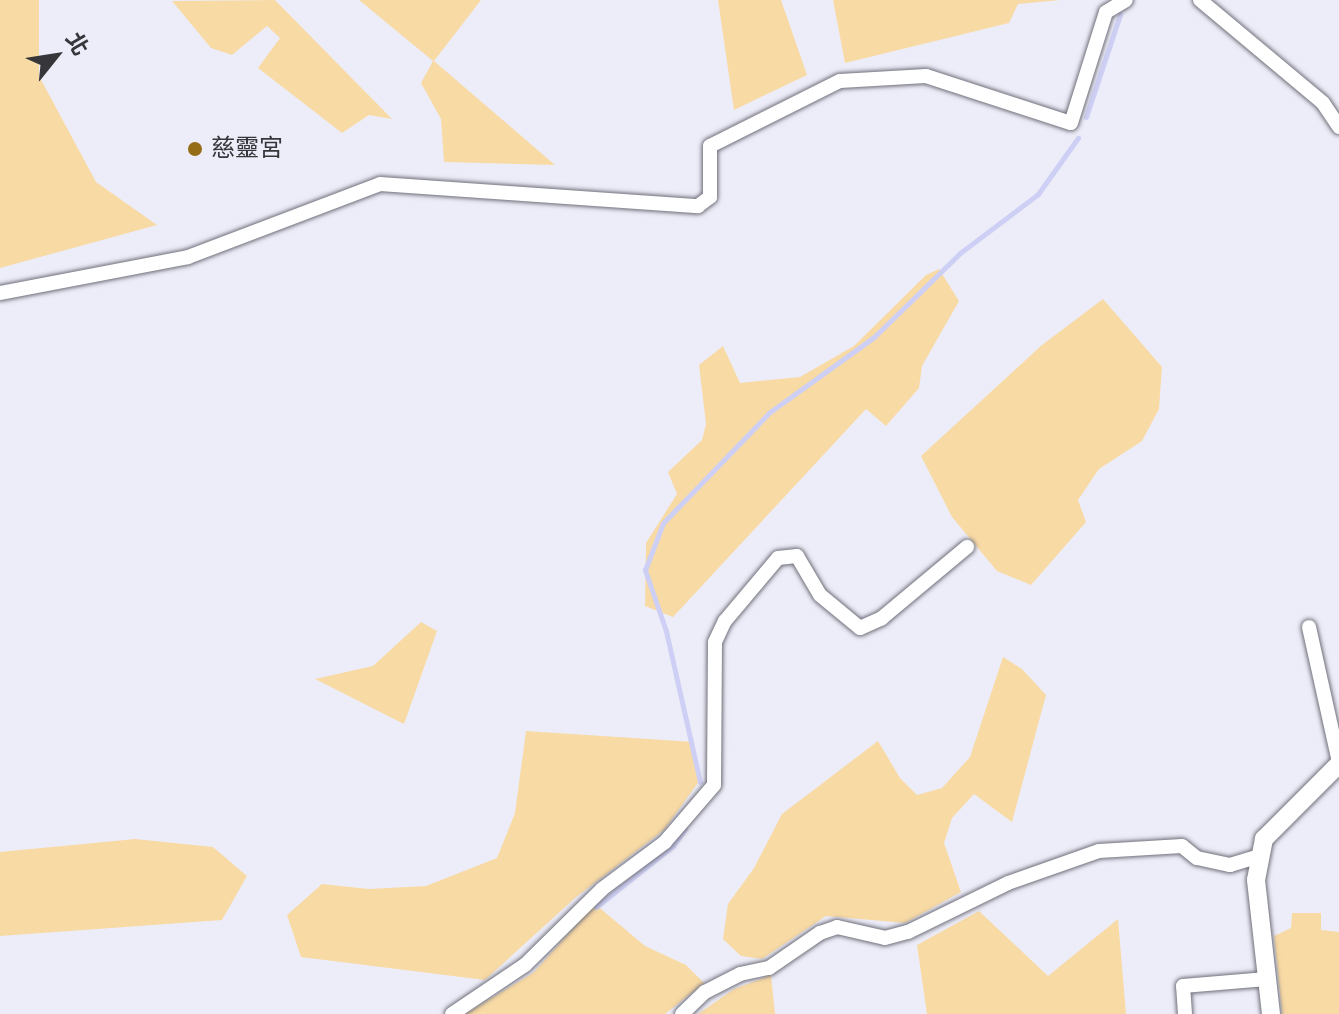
<!DOCTYPE html>
<html>
<head>
<meta charset="utf-8">
<style>
  body { margin:0 }
  #map { position:relative; width:1339px; height:1014px; overflow:hidden; background:#ededf9; font-family:"DejaVu Sans","Noto Sans TC",sans-serif }
  div>[style] { position:absolute }
  [style*='--x'] { left:calc(var(--x)*1px); top:calc(var(--y)*1px); width:calc(var(--w)*1px); rotate:calc(var(--a)*1deg) }
  .green>* { inset:0; background:#f8daa5 }
  .stream>* { height:5px; margin:-2.5px; padding:0 2.5px; transform-origin:2.5px; border-radius:2.5px; background:#cecff4 }
  .roads { filter:drop-shadow(0 0 2px #70707b) drop-shadow(0 0 2px #70707b) }
  .street>* { height:14px; margin:-7px; padding:0 7px; transform-origin:7px; border-radius:7px; background:#fff }
  .secondary>* { height:18px; margin:-9px; padding:0 9px; transform-origin:9px; border-radius:9px; background:#fff }
  .dots>* { width:22px; height:22px; translate:-50% -50%; box-sizing:border-box; border:4px solid #ededf9; border-radius:50% }
  span { translate:-50% -50%; white-space:nowrap; text-align:center; line-height:1.15; -webkit-text-stroke:6px #ededf9; paint-order:stroke }
  .poi-label { font-size:24px; color:#36363b }
  .left { translate:0 -50%; text-align:left }
  .north { position:absolute; left:16px; top:16px; width:80px; height:80px; -webkit-text-stroke:6px #ededf9; paint-order:stroke; rotate:60deg; font-size:22px; font-weight:700; line-height:32px; text-align:center; color:#36363b }
  .north::after { content:''; display:block; margin:auto; width:28px; height:36px; background:#36363b; clip-path:polygon(50% 0,100% 100%,50% 72%,0 100%) }
</style>
</head>
<body>
<div id="map">
  <div class="green">
    <i style="clip-path:polygon(0 0,39px 0,39px 76px,96px 182px,157px 225px,0 268px)"></i>
    <i style="clip-path:polygon(275px 0,392px 119px,369px 115px,342px 133px,258px 68px,280px 38px,267px 26px,232px 55px,211px 48px,172px 1px)"></i>
    <i style="clip-path:polygon(359px 0,481px 0,434px 61px,555px 165px,444px 162px,441px 119px,421px 83px,433px 61px)"></i>
    <i style="clip-path:polygon(718px 0,781px 0,807px 75px,734px 110px)"></i>
    <i style="clip-path:polygon(833px 0,1060px 0,1018px 4px,1009px 23px,845px 63px)"></i>
    <i style="clip-path:polygon(939px 269px,959px 301px,922px 366px,919px 388px,886px 426px,866px 409px,673px 617px,645px 606px,646px 543px,677px 494px,668px 472px,702px 440px,706px 424px,699px 365px,723px 346px,740px 383px,800px 377px,854px 346px,926px 275px)"></i>
    <i style="clip-path:polygon(1103px 299px,1162px 367px,1159px 409px,1142px 441px,1099px 469px,1078px 500px,1086px 522px,1031px 585px,997px 571px,952px 517px,921px 456px,1042px 345px)"></i>
    <i style="clip-path:polygon(421px 622px,437px 631px,404px 724px,315px 679px,373px 666px)"></i>
    <i style="clip-path:polygon(1003px 657px,1022px 669px,1046px 695px,1012px 822px,974px 794px,952px 818px,944px 843px,961px 892px,905px 923px,826px 916px,762px 959px,741px 956px,723px 939px,728px 904px,754px 868px,782px 814px,878px 741px,900px 778px,917px 795px,942px 788px,970px 757px)"></i>
    <i style="clip-path:polygon(526px 731px,694px 742px,700px 780px,664px 830px,575px 898px,485px 980px,301px 957px,287px 915px,322px 884px,369px 889px,426px 886px,497px 858px,515px 813px)"></i>
    <i style="clip-path:polygon(135px 839px,213px 847px,247px 876px,222px 920px,0 936px,0 852px)"></i>
    <i style="clip-path:polygon(595px 904px,645px 946px,686px 965px,704px 983px,665px 1014px,465px 1014px,533px 973px)"></i>
    <i style="clip-path:polygon(979px 911px,1048px 976px,1118px 919px,1126px 1014px,927px 1014px,917px 945px)"></i>
    <i style="clip-path:polygon(1292px 913px,1321px 913px,1321px 930px,1339px 932px,1339px 1014px,1282px 1014px,1274px 936px,1291px 928px)"></i>
    <i style="clip-path:polygon(771px 975px,775px 1014px,698px 1014px,734px 989px)"></i>
  </div>
  <div class="stream">
    <i style="--x:1086;--y:117;--w:108;--a:-71.6"></i>
    <i style="--x:700;--y:782;--w:155;--a:-102.7"></i>
    <i style="--x:666;--y:631;--w:65;--a:-109"></i>
    <i style="--x:645;--y:570;--w:50;--a:-69"></i>
    <i style="--x:663;--y:523;--w:154;--a:-46.1"></i>
    <i style="--x:770;--y:412;--w:128;--a:-35.8"></i>
    <i style="--x:874;--y:337;--w:120;--a:-44.3"></i>
    <i style="--x:960;--y:253;--w:98;--a:-37.1"></i>
    <i style="--x:1038;--y:194;--w:69;--a:-54.5"></i>
    <i style="--x:596;--y:907;--w:98;--a:-38.4"></i>
    <i style="--x:673;--y:846;--w:21;--a:-55"></i>
  </div>
  <div class="roads">
    <div class="street">
      <i style="--x:1200;--y:0;--w:160;--a:39.9"></i>
      <i style="--x:1323;--y:103;--w:29;--a:56"></i>
      <i style="--x:0;--y:293;--w:191;--a:-10.8"></i>
      <i style="--x:188;--y:257;--w:205;--a:-20.8"></i>
      <i style="--x:380;--y:184;--w:319;--a:4"></i>
      <i style="--x:698;--y:206;--w:15;--a:-37"></i>
      <i style="--x:710;--y:197;--w:51;--a:-90"></i>
      <i style="--x:710;--y:146;--w:145;--a:-26.6"></i>
      <i style="--x:840;--y:81;--w:86;--a:-3.3"></i>
      <i style="--x:926;--y:76;--w:152;--a:18"></i>
      <i style="--x:1071;--y:123;--w:116;--a:-72.5"></i>
      <i style="--x:1106;--y:12;--w:23;--a:-31"></i>
      <i style="--x:1309;--y:627;--w:138;--a:77.5"></i>
      <i style="--x:452;--y:1014;--w:88;--a:-33.9"></i>
      <i style="--x:525;--y:965;--w:108;--a:-44.6"></i>
      <i style="--x:602;--y:889;--w:79;--a:-36.7"></i>
      <i style="--x:665;--y:842;--w:75;--a:-49.3"></i>
      <i style="--x:714;--y:785;--w:143;--a:-89.6"></i>
      <i style="--x:715;--y:642;--w:23;--a:-65"></i>
      <i style="--x:725;--y:621;--w:82;--a:-49.9"></i>
      <i style="--x:778;--y:558;--w:19;--a:-6"></i>
      <i style="--x:797;--y:556;--w:45;--a:59.5"></i>
      <i style="--x:820;--y:595;--w:52;--a:39.5"></i>
      <i style="--x:860;--y:628;--w:24;--a:-24"></i>
      <i style="--x:882;--y:618;--w:111;--a:-39.9"></i>
      <i style="--x:682;--y:1014;--w:32;--a:-44"></i>
      <i style="--x:705;--y:992;--w:39;--a:-27"></i>
      <i style="--x:740;--y:974;--w:30;--a:-12"></i>
      <i style="--x:769;--y:968;--w:62;--a:-34.5"></i>
      <i style="--x:820;--y:933;--w:18;--a:-19"></i>
      <i style="--x:837;--y:927;--w:49;--a:12.9"></i>
      <i style="--x:885;--y:938;--w:24;--a:-15"></i>
      <i style="--x:908;--y:932;--w:111;--a:-26.1"></i>
      <i style="--x:1008;--y:883;--w:96;--a:-19.4"></i>
      <i style="--x:1099;--y:851;--w:83;--a:-3.4"></i>
      <i style="--x:1182;--y:846;--w:19;--a:39"></i>
      <i style="--x:1197;--y:858;--w:34;--a:12"></i>
      <i style="--x:1230;--y:865;--w:31;--a:-17"></i>
      <i style="--x:1185;--y:1014;--w:28;--a:-94"></i>
      <i style="--x:1183;--y:986;--w:84;--a:-4.8"></i>
    </div>
    <div class="secondary">
      <i style="--x:1271;--y:1014;--w:135;--a:-96.4"></i>
      <i style="--x:1256;--y:880;--w:42;--a:-79"></i>
      <i style="--x:1264;--y:839;--w:106;--a:-45"></i>
    </div>
  </div>
  <div class="dots">
    <i style="left:195px;top:149px;background:#956d17"></i>
  </div>
  <div class="poi-label">
    <span class="left" style="left:211px;top:149px">慈靈宮</span>
  </div>
  <div class="north">北</div>
</div>
</body>
</html>
